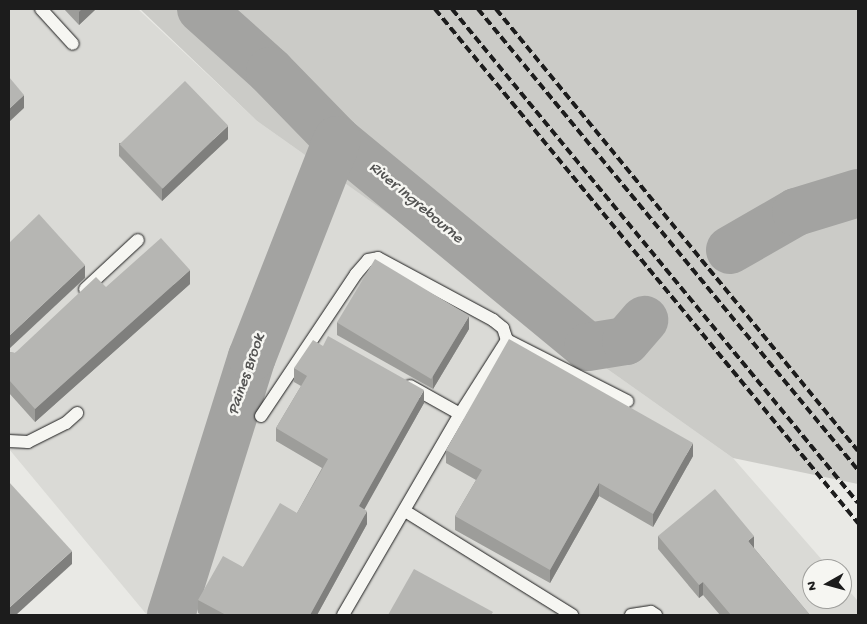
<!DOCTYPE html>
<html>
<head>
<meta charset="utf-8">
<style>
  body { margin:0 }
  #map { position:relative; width:867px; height:624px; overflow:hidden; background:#e9e9e5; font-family:"Gochi Hand",sans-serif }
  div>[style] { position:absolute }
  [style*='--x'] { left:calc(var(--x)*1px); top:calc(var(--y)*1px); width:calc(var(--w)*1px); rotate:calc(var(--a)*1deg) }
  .built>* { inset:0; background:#dadad6 }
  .green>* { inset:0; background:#cbcbc7 }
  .river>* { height:48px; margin:-24px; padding:0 24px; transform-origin:24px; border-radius:24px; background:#a3a3a1 }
  .roads { filter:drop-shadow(0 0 1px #1c1c1c) drop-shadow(0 0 1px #1c1c1c) }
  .service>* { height:12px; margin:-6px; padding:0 6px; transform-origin:6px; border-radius:6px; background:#f6f6f2 }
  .rail>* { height:4px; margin-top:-2px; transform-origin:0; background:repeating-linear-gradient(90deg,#1c1c1c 0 8px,transparent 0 12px) }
  .wall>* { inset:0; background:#9d9d9a }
  .shaded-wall>* { inset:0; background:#7f7f7d }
  .building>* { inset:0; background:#b6b6b3; transform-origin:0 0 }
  span { translate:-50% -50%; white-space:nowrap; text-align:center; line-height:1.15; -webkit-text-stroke:5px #f6f6f2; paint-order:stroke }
  .water-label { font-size:16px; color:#525251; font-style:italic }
  .frame { position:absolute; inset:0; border:10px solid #1c1c1c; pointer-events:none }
  .north { position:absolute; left:802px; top:559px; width:50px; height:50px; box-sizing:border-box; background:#f6f6f2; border:1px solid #9f9f9c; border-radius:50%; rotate:263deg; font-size:14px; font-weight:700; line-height:20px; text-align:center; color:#1c1c1c }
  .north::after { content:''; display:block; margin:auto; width:18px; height:22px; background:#1c1c1c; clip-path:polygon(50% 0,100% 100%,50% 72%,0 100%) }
</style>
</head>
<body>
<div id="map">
  <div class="built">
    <i style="clip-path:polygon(9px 9px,138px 9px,257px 121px,733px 458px,830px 569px,812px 569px,812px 599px,842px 599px,842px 583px,858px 601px,858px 615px,147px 615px,9px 449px)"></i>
  </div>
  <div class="green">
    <i style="clip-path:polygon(140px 9px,858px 9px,858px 484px,733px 458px,257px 121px)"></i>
  </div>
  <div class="river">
    <i style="--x:201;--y:9;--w:93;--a:41.9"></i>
    <i style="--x:270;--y:71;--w:96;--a:45.8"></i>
    <i style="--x:337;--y:140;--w:325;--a:39.5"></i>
    <i style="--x:588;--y:347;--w:38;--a:-9"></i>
    <i style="--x:626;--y:341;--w:28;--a:-49"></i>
    <i style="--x:730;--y:250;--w:76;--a:-29.9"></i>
    <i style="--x:796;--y:212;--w:65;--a:-17"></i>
    <i style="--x:171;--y:615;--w:270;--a:-72.6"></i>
    <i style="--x:252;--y:357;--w:233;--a:-68.6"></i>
  </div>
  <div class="roads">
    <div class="service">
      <i style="--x:41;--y:9;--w:47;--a:47.6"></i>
      <i style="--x:85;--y:289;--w:72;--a:-42.8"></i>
      <i style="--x:410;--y:386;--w:57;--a:29.2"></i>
      <i style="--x:261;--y:416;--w:171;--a:-56.2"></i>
      <i style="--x:356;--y:274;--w:18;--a:-49"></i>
      <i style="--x:368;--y:260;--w:10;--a:-11"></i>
      <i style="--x:378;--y:258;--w:131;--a:28.3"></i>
      <i style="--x:493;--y:320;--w:13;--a:39"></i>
      <i style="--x:503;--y:328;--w:13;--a:72"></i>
      <i style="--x:507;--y:340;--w:135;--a:26.9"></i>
      <i style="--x:9;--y:441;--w:19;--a:3"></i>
      <i style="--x:28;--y:442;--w:42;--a:-26.6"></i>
      <i style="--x:66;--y:423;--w:15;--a:-42"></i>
      <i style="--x:405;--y:511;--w:197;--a:31.9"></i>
      <i style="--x:343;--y:615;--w:233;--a:-59.8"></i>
      <i style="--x:460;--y:414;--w:88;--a:-57.6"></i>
      <i style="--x:631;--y:615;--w:20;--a:-9"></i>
      <i style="--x:651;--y:612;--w:6;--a:31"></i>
    </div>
  </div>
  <div class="rail">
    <i style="--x:435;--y:9;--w:666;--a:50.55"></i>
    <i style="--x:452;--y:9;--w:639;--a:50.58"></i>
    <i style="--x:478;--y:9;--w:597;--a:50.5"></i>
    <i style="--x:496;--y:9;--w:571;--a:50.68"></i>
  </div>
  <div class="wall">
    <i style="clip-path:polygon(64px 9px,96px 9px,79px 25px)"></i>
    <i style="clip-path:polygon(228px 139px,162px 201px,119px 156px,119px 143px)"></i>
    <i style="clip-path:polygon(190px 284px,35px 422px,9px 393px,9px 352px,15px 353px,106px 287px)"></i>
    <i style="clip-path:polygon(337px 322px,469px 329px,433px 389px,337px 335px)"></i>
    <i style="clip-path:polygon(294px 368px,424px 403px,364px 509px,367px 524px,317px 615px,202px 615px,198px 613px,198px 600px,243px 567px,297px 513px,322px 468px,276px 441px,276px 428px,301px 386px,294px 382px)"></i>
    <i style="clip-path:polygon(446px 450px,693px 456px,653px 527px,599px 496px,550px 583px,455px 530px,455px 516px,476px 480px,446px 463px)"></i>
    <i style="clip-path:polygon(658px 536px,754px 548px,810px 615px,720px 615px,703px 595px,699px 598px,658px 549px)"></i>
  </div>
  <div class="shaded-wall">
    <i style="clip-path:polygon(82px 9px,96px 9px,79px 25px,79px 12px)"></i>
    <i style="clip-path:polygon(24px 95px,24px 108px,9px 122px,9px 109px)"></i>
    <i style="clip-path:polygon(228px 126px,228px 139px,162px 201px,162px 188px)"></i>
    <i style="clip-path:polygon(85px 265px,85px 278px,9px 349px,9px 336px)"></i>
    <i style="clip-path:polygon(190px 270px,190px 284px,35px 422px,35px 409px)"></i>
    <i style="clip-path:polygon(469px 316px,469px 329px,433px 389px,433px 376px)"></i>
    <i style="clip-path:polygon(424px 390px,424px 403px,359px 519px,359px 506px)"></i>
    <i style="clip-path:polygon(693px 443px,693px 456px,653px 527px,653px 514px)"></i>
    <i style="clip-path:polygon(599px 483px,599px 496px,550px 583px,550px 570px)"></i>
    <i style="clip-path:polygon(367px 511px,367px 524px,317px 615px,310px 615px)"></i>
    <i style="clip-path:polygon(754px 536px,754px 549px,748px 541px)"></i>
    <i style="clip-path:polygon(72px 551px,72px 564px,16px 615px,9px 615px,9px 608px)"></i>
    <i style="clip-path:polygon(703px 582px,703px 595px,699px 598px,699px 585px)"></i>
  </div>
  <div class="building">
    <i style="clip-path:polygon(9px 77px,24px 95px,9px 109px)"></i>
    <i style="left:185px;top:81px;width:62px;height:91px;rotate:46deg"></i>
    <i style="clip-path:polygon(39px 214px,85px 265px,9px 336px,9px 243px)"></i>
    <i style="clip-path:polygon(161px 238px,190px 270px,35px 409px,9px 380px,9px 373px,10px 373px,9px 372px,9px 352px,15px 353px,96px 277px,106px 287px)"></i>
    <i style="left:375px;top:259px;width:110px;height:74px;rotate:31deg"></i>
    <i style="clip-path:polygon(328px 336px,424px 390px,359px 506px,367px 511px,310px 615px,226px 615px,198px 600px,223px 556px,243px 567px,280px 503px,297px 513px,328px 459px,276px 428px,307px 376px,294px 368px,313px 340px,323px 346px)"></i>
    <i style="clip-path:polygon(509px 339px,693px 443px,653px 514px,599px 483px,550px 570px,455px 516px,482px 470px,446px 450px)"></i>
    <i style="clip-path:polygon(9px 482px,72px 551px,9px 608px)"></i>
    <i style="clip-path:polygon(715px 489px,754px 536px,748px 541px,810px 615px,731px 615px,703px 582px,699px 585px,658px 536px)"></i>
    <i style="clip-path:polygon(414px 569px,493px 612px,491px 615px,388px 615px)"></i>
  </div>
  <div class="water-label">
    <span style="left:415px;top:204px;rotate:40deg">River Ingrebourne</span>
    <span style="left:248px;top:375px;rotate:-71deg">Paines Brook</span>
  </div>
  <div class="frame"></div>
  <div class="north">N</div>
</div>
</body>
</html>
